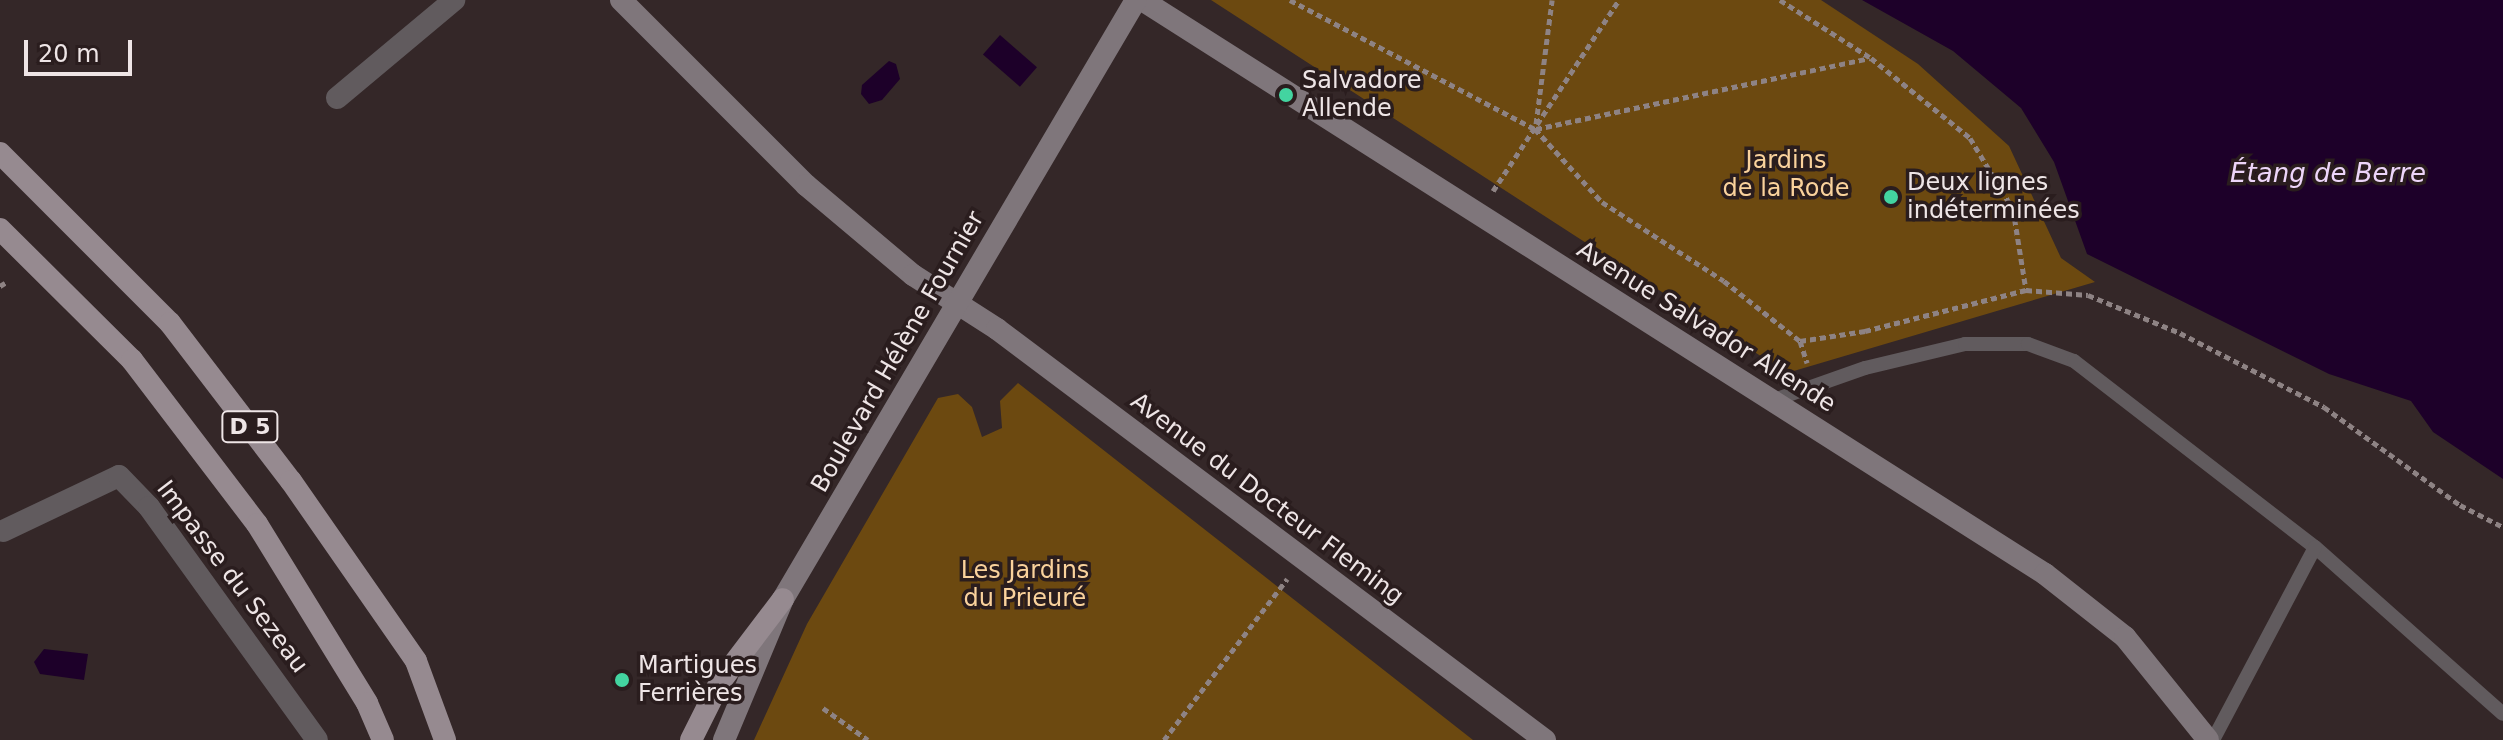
<!DOCTYPE html>
<html>
<head>
<meta charset="utf-8">
<style>
  body { margin:0 }
  #map { position:relative; width:2503px; height:740px; overflow:hidden; background:#342728; font-family:"DejaVu Sans",sans-serif }
  div>[style] { position:absolute }
  [style*='--x'] { left:calc(var(--x)*1px); top:calc(var(--y)*1px); width:calc(var(--w)*1px); rotate:calc(var(--a)*1deg) }
  .green>* { inset:0; background:#6c4910 }
  .water>* { inset:0; background:#1d0029; transform-origin:0 0 }
  .path>* { height:5px; margin-top:-2.5px; transform-origin:0; background:repeating-linear-gradient(90deg,#8e8384 0 6px,transparent 0 10px) }
  .service>* { height:14px; margin:-7px; padding:0 7px; transform-origin:7px; border-radius:7px; background:#615b5e }
  .minor>* { height:22px; margin:-11px; padding:0 11px; transform-origin:11px; border-radius:11px; background:#615b5e }
  .secondary>* { height:22px; margin:-11px; padding:0 11px; transform-origin:11px; border-radius:11px; background:#7f767b }
  .primary>* { height:22px; margin:-11px; padding:0 11px; transform-origin:11px; border-radius:11px; background:#968a90 }
  .dots>* { width:22px; height:22px; translate:-50% -50%; box-sizing:border-box; border:4px solid #2a1d1e; border-radius:50% }
  span { translate:-50% -50%; white-space:nowrap; text-align:center; line-height:1.15; -webkit-text-stroke:7px #2a1d1e; paint-order:stroke }
  .shield-label span { padding:2px 6px; background:#2a1d1e; border:2px solid; border-radius:6px; -webkit-text-stroke-width:0 }
  .shield-label { font-size:22px; color:#eee5e6; font-weight:700 }
  .poi-label { font-size:24px; color:#eee5e6 }
  .left { translate:0 -50%; text-align:left }
  .park-label { font-size:24px; color:#fad29c }
  .street-label { font-size:24px; color:#eee5e6 }
  .water-label { font-size:26px; color:#edd5f9; font-style:italic }
  .scale { position:absolute; left:24px; top:40px; width:108px; height:36px; box-sizing:border-box; border:4px solid #eee5e6; border-top:0; padding-left:10px; font-size:24px; line-height:28px; white-space:nowrap; color:#eee5e6; -webkit-text-stroke:6px #2a1d1e; paint-order:stroke }
</style>
</head>
<body>
<div id="map">
  <div class="green">
    <i style="clip-path:polygon(1211px 0,1821px 0,1918px 64px,2009px 146px,2061px 258px,2095px 282px,1787px 373px)"></i>
    <i style="clip-path:polygon(1018px 383px,1473px 740px,754px 740px,807px 624px,938px 398px,958px 394px,972px 407px,982px 437px,1002px 428px,1000px 401px)"></i>
  </div>
  <div class="water">
    <i style="clip-path:polygon(1862px 0,2503px 0,2503px 479px,2433px 432px,2411px 401px,2329px 374px,2087px 254px,2054px 162px,2021px 108px,1953px 51px)"></i>
    <i style="left:1000px;top:35px;width:49px;height:26px;rotate:41deg"></i>
    <i style="clip-path:polygon(889px 61px,896px 64px,900px 79px,882px 100px,869px 104px,861px 94px,862px 85px)"></i>
    <i style="clip-path:polygon(44px 649px,88px 654px,84px 680px,40px 674px,34px 662px)"></i>
  </div>
  <div class="path">
    <i style="--x:1290;--y:0;--w:277;--a:27.8"></i>
    <i style="--x:1535;--y:129;--w:99;--a:47.5"></i>
    <i style="--x:1602;--y:202;--w:145;--a:32.9"></i>
    <i style="--x:1724;--y:281;--w:97;--a:38.3"></i>
    <i style="--x:1800;--y:341;--w:66;--a:-8.7"></i>
    <i style="--x:1865;--y:331;--w:166;--a:-14.3"></i>
    <i style="--x:2026;--y:290;--w:62;--a:4.6"></i>
    <i style="--x:2088;--y:295;--w:100;--a:22.4"></i>
    <i style="--x:2180;--y:333;--w:162;--a:27.2"></i>
    <i style="--x:2324;--y:407;--w:168;--a:35.8"></i>
    <i style="--x:2460;--y:505;--w:48;--a:27.1"></i>
    <i style="--x:1780;--y:0;--w:108;--a:32.5"></i>
    <i style="--x:1871;--y:58;--w:127;--a:38.9"></i>
    <i style="--x:1970;--y:138;--w:83;--a:58.8"></i>
    <i style="--x:2013;--y:209;--w:82;--a:80.9"></i>
    <i style="--x:1536;--y:124;--w:125;--a:-82.6"></i>
    <i style="--x:1536;--y:129;--w:341;--a:-12"></i>
    <i style="--x:1493;--y:191;--w:229;--a:-56.6"></i>
    <i style="--x:0;--y:286;--w:6;--a:-31"></i>
    <i style="--x:1800;--y:341;--w:23;--a:72"></i>
    <i style="--x:823;--y:708;--w:55;--a:35.4"></i>
    <i style="--x:1164;--y:740;--w:203;--a:-52.6"></i>
  </div>
  <div class="service">
    <i style="--x:1774;--y:400;--w:96;--a:-19.4"></i>
    <i style="--x:1865;--y:368;--w:103;--a:-13.5"></i>
    <i style="--x:1965;--y:344;--w:63;--a:0"></i>
    <i style="--x:2028;--y:344;--w:49;--a:20.3"></i>
    <i style="--x:2074;--y:361;--w:304;--a:37.7"></i>
    <i style="--x:2315;--y:547;--w:251;--a:41.6"></i>
    <i style="--x:2213;--y:740;--w:218;--a:-62.1"></i>
  </div>
  <div class="minor">
    <i style="--x:337;--y:98;--w:153;--a:-39.9"></i>
    <i style="--x:3;--y:531;--w:128;--a:-25.4"></i>
    <i style="--x:119;--y:476;--w:43;--a:45.9"></i>
    <i style="--x:149;--y:507;--w:287;--a:54.2"></i>
  </div>
  <div class="secondary">
    <i style="--x:621;--y:0;--w:262;--a:45"></i>
    <i style="--x:806;--y:185;--w:140;--a:40.1"></i>
    <i style="--x:913;--y:275;--w:100;--a:32.7"></i>
    <i style="--x:997;--y:329;--w:685;--a:36.87"></i>
    <i style="--x:1142;--y:0;--w:1070;--a:32.44"></i>
    <i style="--x:2045;--y:574;--w:102;--a:38.2"></i>
    <i style="--x:2125;--y:637;--w:132;--a:51.1"></i>
    <i style="--x:724;--y:740;--w:153;--a:-67.3"></i>
    <i style="--x:783;--y:599;--w:695;--a:-59.49"></i>
  </div>
  <div class="primary">
    <i style="--x:0;--y:153;--w:240;--a:45"></i>
    <i style="--x:170;--y:323;--w:199;--a:52.6"></i>
    <i style="--x:291;--y:481;--w:219;--a:55.2"></i>
    <i style="--x:416;--y:661;--w:84;--a:69.8"></i>
    <i style="--x:0;--y:229;--w:186;--a:44.8"></i>
    <i style="--x:132;--y:360;--w:206;--a:52.7"></i>
    <i style="--x:257;--y:524;--w:210;--a:58.4"></i>
    <i style="--x:367;--y:703;--w:40;--a:66.6"></i>
    <i style="--x:691;--y:740;--w:65;--a:-63.4"></i>
    <i style="--x:720;--y:682;--w:104;--a:-52.8"></i>
  </div>
  <div class="dots">
    <i style="left:1286px;top:95px;background:#43d4a0"></i>
    <i style="left:1891px;top:197px;background:#43d4a0"></i>
    <i style="left:622px;top:680px;background:#43d4a0"></i>
  </div>
  <div class="shield-label">
    <span style="left:250px;top:427px">D 5</span>
  </div>
  <div class="poi-label">
    <span class="left" style="left:1302px;top:95px">Salvadore<br>Allende</span>
    <span class="left" style="left:1907px;top:197px">Deux lignes<br>indéterminées</span>
    <span class="left" style="left:638px;top:680px">Martigues<br>Ferrières</span>
  </div>
  <div class="park-label">
    <span style="left:1786px;top:175px">Jardins<br>de la Rode</span>
    <span style="left:1025px;top:585px">Les Jardins<br>du Prieuré</span>
  </div>
  <div class="street-label">
    <span style="left:1706px;top:327px;rotate:32deg">Avenue Salvador Allende</span>
    <span style="left:898px;top:352px;rotate:-60deg">Boulevard Hélène Fournier</span>
    <span style="left:1267px;top:499px;rotate:37deg">Avenue du Docteur Fleming</span>
    <span style="left:232px;top:577px;rotate:53deg">Impasse du Sezeau</span>
  </div>
  <div class="water-label">
    <span style="left:2328px;top:174px">Étang de Berre</span>
  </div>
  <div class="scale">20 m</div>
</div>
</body>
</html>
